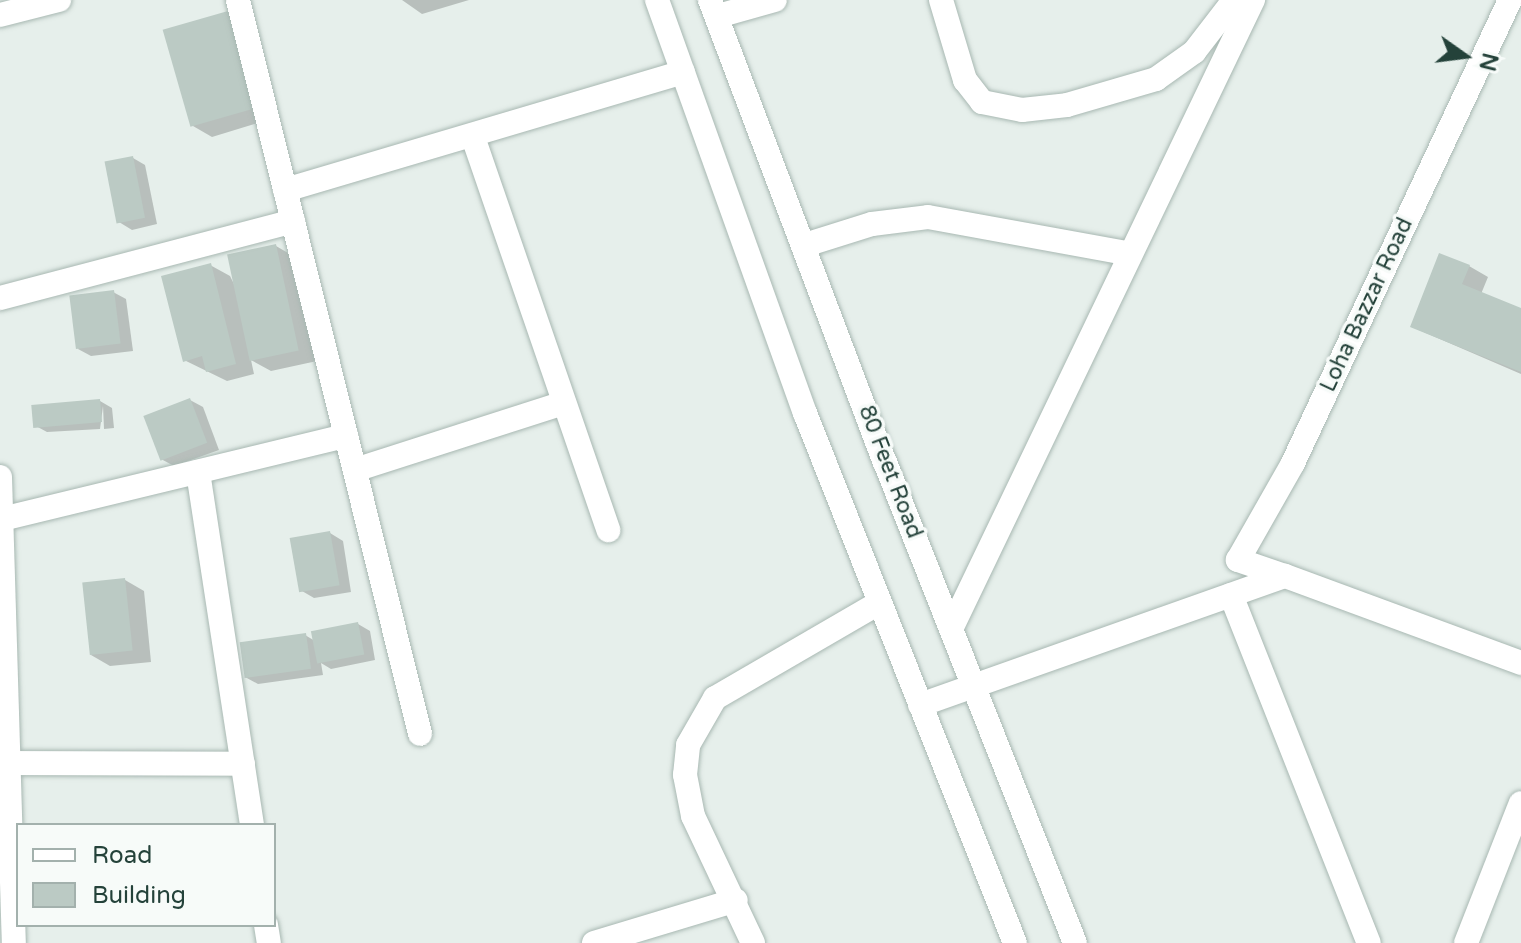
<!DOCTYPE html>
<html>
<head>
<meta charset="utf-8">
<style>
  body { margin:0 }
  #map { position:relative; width:1521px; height:943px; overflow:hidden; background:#e6efeb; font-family:"Varela Round",sans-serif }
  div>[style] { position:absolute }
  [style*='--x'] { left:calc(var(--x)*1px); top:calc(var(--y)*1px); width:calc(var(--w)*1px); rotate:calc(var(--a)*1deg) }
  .shadow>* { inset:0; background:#0003 }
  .building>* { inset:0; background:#bbcac4; transform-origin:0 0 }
  .roads { filter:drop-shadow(0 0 2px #a8b8b2) drop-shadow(0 0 2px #a8b8b2) }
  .minor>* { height:24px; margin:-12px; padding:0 12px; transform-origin:12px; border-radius:12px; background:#fff }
  .secondary>* { height:24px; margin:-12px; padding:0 12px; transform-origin:12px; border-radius:12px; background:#fff }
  span { translate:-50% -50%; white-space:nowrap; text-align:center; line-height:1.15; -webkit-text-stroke:7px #f7fbf9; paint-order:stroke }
  .street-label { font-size:22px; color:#24423a }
  .legend { position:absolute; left:16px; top:823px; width:260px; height:104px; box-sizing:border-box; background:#f7fbf9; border:2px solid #a3b1ad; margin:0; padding:10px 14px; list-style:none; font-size:24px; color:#24423a }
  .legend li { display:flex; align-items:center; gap:16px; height:40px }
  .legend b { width:40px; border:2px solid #a3b1ad }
  .north { position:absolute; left:1425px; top:16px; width:80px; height:80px; -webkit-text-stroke:6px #f7fbf9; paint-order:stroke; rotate:104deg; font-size:22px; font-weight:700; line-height:32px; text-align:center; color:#24423a }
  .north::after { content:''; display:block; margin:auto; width:28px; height:36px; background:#24423a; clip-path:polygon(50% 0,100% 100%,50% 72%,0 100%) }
</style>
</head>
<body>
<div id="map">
  <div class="shadow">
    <i style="clip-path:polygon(402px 0,469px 0,422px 14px)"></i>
    <i style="clip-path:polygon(228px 13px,247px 24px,274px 118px,212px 137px,193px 126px)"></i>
    <i style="clip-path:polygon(133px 158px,145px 165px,157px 224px,132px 230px,119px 222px)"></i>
    <i style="clip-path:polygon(276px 246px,295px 257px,317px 361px,271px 371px,251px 360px,254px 374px,227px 381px,184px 360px,210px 265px,230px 276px,236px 288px)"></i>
    <i style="clip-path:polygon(1469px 266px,1488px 277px,1481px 294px,1521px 310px,1521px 374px,1412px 327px)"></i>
    <i style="clip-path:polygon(113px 292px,126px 299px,133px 351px,91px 356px,78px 349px)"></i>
    <i style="clip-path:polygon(190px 400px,203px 407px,219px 450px,174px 466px,161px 459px)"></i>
    <i style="clip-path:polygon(100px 401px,112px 408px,114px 428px,104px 429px,103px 406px,100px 429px,47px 432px,34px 425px)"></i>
    <i style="clip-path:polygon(330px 533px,343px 541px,351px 592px,314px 598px,302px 591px)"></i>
    <i style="clip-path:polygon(125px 580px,144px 591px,151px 662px,110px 666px,91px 655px)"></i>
    <i style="clip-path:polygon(358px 624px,370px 631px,375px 660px,331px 669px,321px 663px,323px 675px,258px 684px,245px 677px,305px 635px,315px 641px)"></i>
  </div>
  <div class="building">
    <i style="left:228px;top:11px;width:101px;height:68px;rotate:74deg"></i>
    <i style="left:133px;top:156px;width:63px;height:29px;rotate:79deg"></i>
    <i style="left:276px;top:244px;width:109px;height:50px;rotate:78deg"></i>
    <i style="clip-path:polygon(1439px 253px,1470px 265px,1462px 284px,1521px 308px,1521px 372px,1410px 327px)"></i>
    <i style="clip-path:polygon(211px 263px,236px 364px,206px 372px,202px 356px,183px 362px,161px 276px)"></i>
    <i style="left:114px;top:290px;width:54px;height:45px;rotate:83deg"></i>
    <i style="left:190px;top:398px;width:48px;height:50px;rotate:69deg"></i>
    <i style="left:100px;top:399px;width:23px;height:69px;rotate:85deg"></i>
    <i style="left:330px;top:531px;width:55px;height:41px;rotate:80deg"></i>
    <i style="left:125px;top:578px;width:73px;height:43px;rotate:84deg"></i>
    <i style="left:358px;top:622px;width:33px;height:48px;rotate:79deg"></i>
    <i style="left:306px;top:633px;width:36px;height:67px;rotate:82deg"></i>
  </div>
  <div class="roads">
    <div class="minor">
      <i style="--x:238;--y:0;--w:756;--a:76.07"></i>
      <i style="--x:941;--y:0;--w:84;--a:73.3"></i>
      <i style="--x:965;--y:80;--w:28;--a:52"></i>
      <i style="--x:982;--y:102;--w:41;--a:11.3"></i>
      <i style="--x:1022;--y:110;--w:45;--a:-6.3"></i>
      <i style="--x:1067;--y:105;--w:93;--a:-16.3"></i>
      <i style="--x:1156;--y:79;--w:47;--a:-35.4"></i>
      <i style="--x:1194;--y:52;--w:66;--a:-52.4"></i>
      <i style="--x:718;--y:16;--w:59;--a:-15.7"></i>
      <i style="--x:473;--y:137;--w:416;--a:71"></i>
      <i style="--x:285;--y:190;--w:415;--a:-16.5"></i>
      <i style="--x:805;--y:245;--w:70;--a:-17.4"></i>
      <i style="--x:872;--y:224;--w:56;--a:-7.1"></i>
      <i style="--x:928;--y:217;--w:206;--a:10.3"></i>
      <i style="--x:0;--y:298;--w:303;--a:-14.7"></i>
      <i style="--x:355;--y:470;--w:219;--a:-17.8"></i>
      <i style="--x:198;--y:472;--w:357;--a:81.3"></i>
      <i style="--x:0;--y:477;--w:466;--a:88.3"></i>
      <i style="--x:2;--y:519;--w:354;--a:-13.6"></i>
      <i style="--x:1285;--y:576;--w:50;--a:-161.2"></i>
      <i style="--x:1238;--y:560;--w:112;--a:-60.4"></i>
      <i style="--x:1293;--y:463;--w:511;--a:-64.89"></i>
      <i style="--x:1231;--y:595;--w:374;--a:68.4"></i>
      <i style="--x:952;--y:627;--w:696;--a:-64.36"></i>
      <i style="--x:920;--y:705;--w:387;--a:-19.5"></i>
      <i style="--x:1285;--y:576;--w:252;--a:20.2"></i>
      <i style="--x:9;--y:763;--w:234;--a:0.2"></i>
      <i style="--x:266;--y:925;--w:18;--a:81"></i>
      <i style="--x:594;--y:943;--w:148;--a:-16.8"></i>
      <i style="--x:753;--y:943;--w:140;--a:-115.3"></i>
      <i style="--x:693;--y:816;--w:42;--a:-101"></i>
      <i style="--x:685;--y:775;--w:30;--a:-84"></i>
      <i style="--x:688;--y:745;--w:54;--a:-60.1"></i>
      <i style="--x:715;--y:698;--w:190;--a:-30.1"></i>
      <i style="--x:1466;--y:943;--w:150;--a:-68.6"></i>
    </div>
    <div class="secondary">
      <i style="--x:657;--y:0;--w:439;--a:70.3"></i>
      <i style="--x:805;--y:413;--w:570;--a:68.39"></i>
      <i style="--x:710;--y:0;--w:494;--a:69.3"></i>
      <i style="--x:885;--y:462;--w:517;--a:68.45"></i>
      <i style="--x:0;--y:15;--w:61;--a:-14.3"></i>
    </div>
  </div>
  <div class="street-label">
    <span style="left:1367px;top:305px;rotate:-65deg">Loha Bazzar Road</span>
    <span style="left:890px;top:472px;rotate:69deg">80 Feet Road</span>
  </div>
  <ul class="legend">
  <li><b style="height:10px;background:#fff"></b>Road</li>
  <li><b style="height:22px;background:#bbcac4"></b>Building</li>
  </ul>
  <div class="north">N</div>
</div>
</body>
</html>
